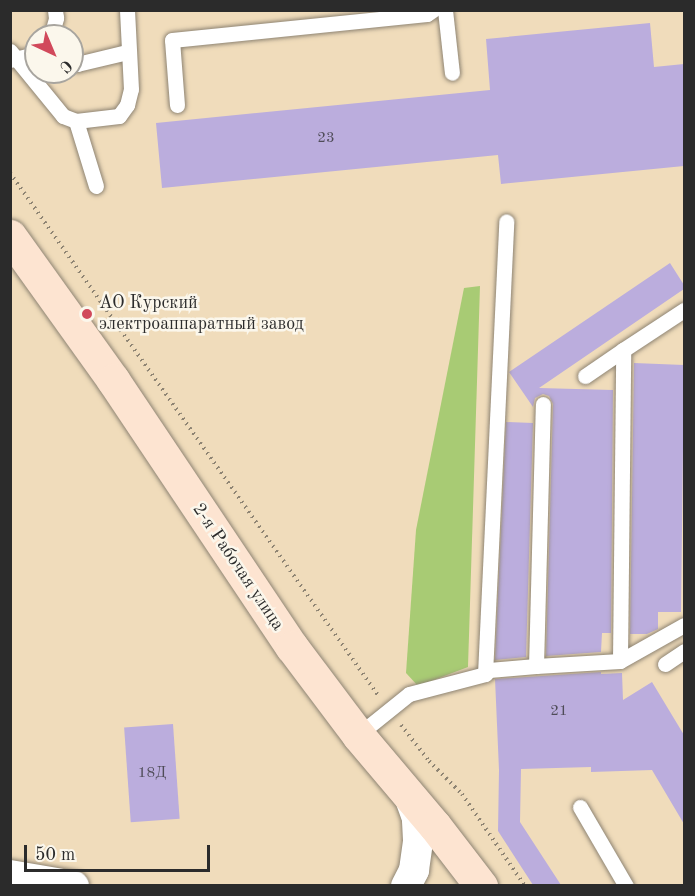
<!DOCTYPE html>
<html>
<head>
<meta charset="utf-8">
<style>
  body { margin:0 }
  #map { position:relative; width:695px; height:896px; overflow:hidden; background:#f0dcbb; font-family:"Old Standard TT",serif }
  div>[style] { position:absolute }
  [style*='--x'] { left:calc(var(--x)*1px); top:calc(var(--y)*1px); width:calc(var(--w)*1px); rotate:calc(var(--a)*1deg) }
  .green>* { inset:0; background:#a8cb74 }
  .building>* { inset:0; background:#bbaddd; transform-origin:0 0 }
  .path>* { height:4px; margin-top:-2px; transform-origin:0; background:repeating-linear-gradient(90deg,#8e8473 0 1.5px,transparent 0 6px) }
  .roads { filter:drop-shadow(0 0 2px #8e8473) drop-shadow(0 0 2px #8e8473) }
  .lane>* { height:15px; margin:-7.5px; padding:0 7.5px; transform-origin:7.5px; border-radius:7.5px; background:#fff }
  .street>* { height:30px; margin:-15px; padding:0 15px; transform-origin:15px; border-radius:15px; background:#fff }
  .secondary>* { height:33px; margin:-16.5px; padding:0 16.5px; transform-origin:16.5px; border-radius:16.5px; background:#fde4d1 }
  .dots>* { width:16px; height:16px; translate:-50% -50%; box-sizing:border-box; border:3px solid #fbf7ec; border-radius:50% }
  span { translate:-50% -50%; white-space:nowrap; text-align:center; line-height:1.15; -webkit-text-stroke:5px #fbf7ec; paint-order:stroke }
  .number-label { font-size:15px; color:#4f4c58 }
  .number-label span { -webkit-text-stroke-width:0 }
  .poi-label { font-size:18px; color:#2b2b2b }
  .left { translate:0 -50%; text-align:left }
  .street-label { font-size:18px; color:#2b2b2b }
  .frame { position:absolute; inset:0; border:12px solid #2b2b2b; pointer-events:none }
  .north { position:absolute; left:24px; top:24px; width:60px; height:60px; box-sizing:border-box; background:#fbf7ec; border:2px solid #a8a59f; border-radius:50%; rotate:136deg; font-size:16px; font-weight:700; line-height:24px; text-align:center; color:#2b2b2b }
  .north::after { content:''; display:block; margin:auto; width:21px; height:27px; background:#d1495b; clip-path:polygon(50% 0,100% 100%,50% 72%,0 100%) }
  .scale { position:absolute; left:24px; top:845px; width:186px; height:27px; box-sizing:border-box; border:3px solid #2b2b2b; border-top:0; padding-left:8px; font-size:18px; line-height:21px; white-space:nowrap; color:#2b2b2b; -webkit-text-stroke:4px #fbf7ec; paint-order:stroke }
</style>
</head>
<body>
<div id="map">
  <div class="green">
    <i style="clip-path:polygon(480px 286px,468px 667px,418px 686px,406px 673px,416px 530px,464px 288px)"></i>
  </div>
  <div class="building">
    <i style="clip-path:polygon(650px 23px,654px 67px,684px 64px,684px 166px,501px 184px,498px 155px,162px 188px,156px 123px,490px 90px,486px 39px)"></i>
    <i style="clip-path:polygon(670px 263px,684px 285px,684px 289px,539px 388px,613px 390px,611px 633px,602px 633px,601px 652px,546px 656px,553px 404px,549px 396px,543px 394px,535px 398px,533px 407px,509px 372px)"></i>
    <i style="clip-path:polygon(634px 363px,684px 365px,681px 612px,658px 612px,658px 629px,647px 634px,630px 634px)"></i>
    <i style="clip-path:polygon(506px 422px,533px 423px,526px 657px,495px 660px)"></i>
    <i style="clip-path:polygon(601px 672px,601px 674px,622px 673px,623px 700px,652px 682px,684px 735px,684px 824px,652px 770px,591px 772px,591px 767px,521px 769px,520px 822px,561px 885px,533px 885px,498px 831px,499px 770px,495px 679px)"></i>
    <i style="left:173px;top:724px;width:95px;height:49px;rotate:86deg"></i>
  </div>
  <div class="path">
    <i style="--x:10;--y:173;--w:639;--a:54.82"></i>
    <i style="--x:401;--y:725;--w:46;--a:52.1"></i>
    <i style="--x:429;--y:761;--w:47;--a:45"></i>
    <i style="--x:462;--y:794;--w:112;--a:55.6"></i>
  </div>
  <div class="roads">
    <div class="lane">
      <i style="--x:445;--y:10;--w:63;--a:83.7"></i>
      <i style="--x:51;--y:36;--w:19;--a:-74"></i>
      <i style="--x:56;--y:18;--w:8;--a:-97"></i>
      <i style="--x:10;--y:51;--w:84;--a:50.8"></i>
      <i style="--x:63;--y:116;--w:14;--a:21"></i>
      <i style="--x:76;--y:121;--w:43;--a:-6.6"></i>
      <i style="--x:119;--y:116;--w:14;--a:-54"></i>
      <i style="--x:127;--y:105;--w:16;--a:-76"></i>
      <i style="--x:131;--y:89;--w:79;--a:-92.9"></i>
      <i style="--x:10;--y:60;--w:27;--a:-13"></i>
      <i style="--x:72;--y:61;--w:6;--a:31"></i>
      <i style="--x:77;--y:64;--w:51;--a:-13.5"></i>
      <i style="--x:177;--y:105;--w:65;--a:-94.4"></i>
      <i style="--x:172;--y:40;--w:256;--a:-5.8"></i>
      <i style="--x:427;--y:14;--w:7;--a:-34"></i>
      <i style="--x:76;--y:121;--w:68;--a:72.9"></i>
      <i style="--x:623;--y:350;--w:73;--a:-33.3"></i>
      <i style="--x:620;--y:661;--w:73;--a:-29.4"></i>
      <i style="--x:665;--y:664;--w:23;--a:-34"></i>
      <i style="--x:536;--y:666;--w:84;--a:-3.4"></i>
      <i style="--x:620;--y:661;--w:311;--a:-89.4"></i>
      <i style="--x:623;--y:350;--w:46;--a:145.6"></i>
      <i style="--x:485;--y:674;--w:453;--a:-87.3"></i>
      <i style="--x:358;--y:735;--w:65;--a:-38.8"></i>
      <i style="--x:409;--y:694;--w:79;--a:-14.7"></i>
      <i style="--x:485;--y:674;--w:6;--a:-45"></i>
      <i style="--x:489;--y:670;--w:47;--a:-4.9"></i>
      <i style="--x:536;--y:666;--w:262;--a:-88.5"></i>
      <i style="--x:580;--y:807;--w:91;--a:59.8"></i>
    </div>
    <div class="street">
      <i style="--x:10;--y:875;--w:65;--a:9.8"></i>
      <i style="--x:406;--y:886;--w:18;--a:-63"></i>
      <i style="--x:414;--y:870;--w:30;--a:-82"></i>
      <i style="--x:418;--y:840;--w:22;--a:-93"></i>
      <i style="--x:417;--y:818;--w:23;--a:-110"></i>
    </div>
    <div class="secondary">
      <i style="--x:10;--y:236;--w:177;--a:54.4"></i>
      <i style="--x:113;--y:380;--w:321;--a:56.2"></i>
      <i style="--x:292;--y:647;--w:110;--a:53.1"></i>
      <i style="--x:358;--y:735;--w:119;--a:49.8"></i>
      <i style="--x:435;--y:826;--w:76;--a:52.5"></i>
    </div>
  </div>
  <div class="dots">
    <i style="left:87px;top:314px;background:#d1495b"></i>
  </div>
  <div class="number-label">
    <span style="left:326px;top:139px">23</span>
    <span style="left:559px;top:712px">21</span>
    <span style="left:152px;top:774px">18Д</span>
  </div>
  <div class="poi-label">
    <span class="left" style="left:99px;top:314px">АО Курский<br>электроаппаратный завод</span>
  </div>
  <div class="street-label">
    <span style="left:238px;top:567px;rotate:56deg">2-я Рабочая улица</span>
  </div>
  <div class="frame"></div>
  <div class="north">С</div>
  <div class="scale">50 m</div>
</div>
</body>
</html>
